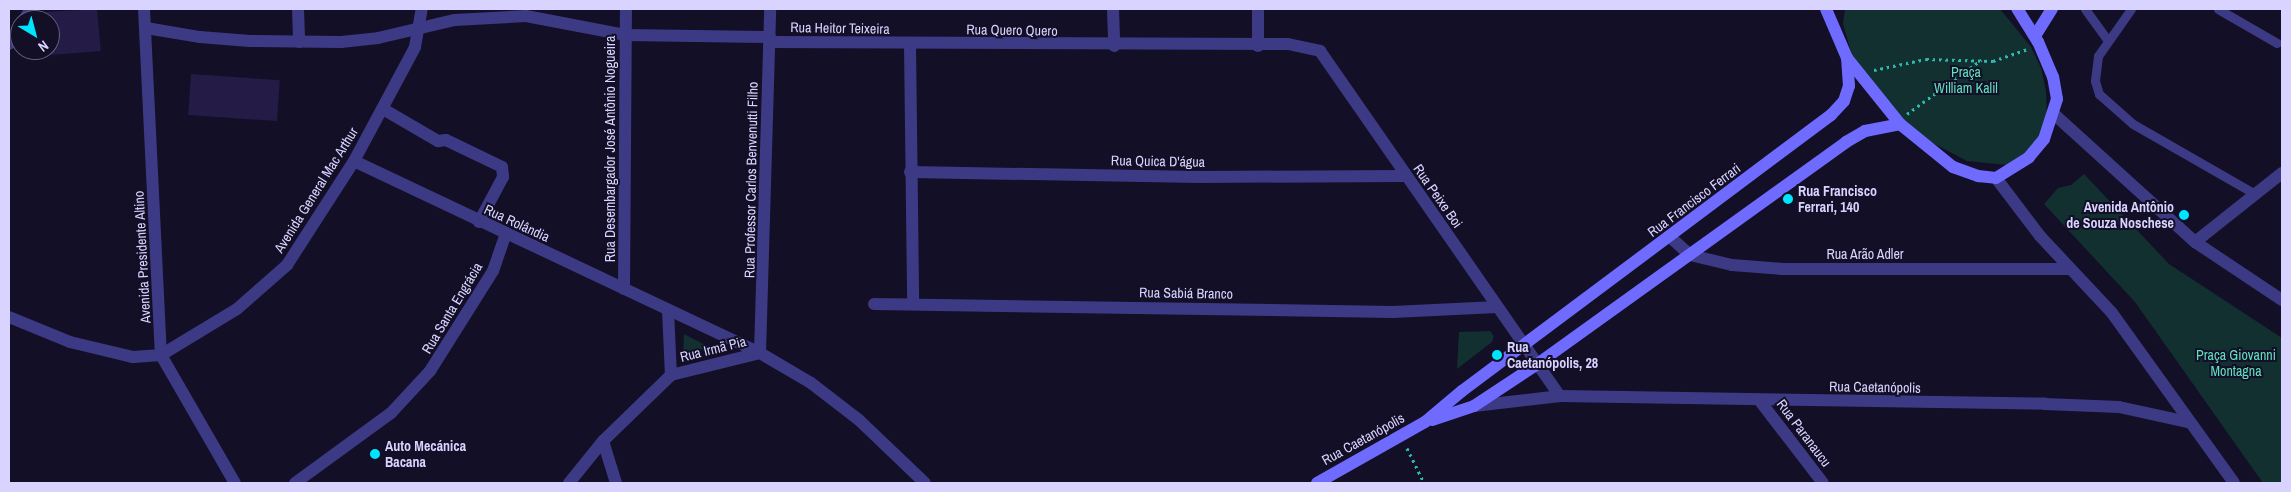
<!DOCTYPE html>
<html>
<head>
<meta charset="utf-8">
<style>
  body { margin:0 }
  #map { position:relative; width:2291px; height:492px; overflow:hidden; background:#130f26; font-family:"Archivo Narrow",sans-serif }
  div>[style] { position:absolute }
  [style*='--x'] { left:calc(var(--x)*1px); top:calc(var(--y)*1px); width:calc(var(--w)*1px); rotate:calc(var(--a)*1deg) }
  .green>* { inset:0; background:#12302f }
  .building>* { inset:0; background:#241b47; transform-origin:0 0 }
  .path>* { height:3px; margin-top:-1.5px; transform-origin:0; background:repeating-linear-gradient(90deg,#2fb8b0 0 2.5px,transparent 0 6.5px) }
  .service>* { height:9px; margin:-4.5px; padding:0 4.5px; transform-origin:4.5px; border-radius:4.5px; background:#3d3a85 }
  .minor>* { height:12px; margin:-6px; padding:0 6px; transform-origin:6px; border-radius:6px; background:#3d3a85 }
  .tertiary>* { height:12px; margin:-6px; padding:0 6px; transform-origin:6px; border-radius:6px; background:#3d3a85 }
  .secondary>* { height:12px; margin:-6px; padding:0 6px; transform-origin:6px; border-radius:6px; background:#6f6bff }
  .dots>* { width:14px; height:14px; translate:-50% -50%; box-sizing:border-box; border:2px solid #130f26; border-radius:50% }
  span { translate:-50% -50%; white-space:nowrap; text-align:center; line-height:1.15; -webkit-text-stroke:4px #130f26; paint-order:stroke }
  .street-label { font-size:14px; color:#d9d4ff }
  .park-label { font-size:14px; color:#5fe0c0 }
  .poi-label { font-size:14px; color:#d9d4ff; font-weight:700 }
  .left { translate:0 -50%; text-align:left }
  .right { translate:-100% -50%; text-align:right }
  .frame { position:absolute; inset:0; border:10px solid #d9d4ff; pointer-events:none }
  .north { position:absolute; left:10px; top:10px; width:50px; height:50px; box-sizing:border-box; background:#130f26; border:1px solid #625e7d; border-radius:50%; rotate:143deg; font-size:14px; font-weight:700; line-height:20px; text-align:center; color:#d9d4ff }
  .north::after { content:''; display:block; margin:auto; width:18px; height:22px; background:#00e5ff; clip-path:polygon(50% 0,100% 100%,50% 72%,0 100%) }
</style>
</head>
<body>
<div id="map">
  <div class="green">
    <i style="clip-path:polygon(1845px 9px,2000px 9px,2031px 47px,2041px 68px,2046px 91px,2047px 120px,2043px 133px,2023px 157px,2007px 165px,1967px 161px,1927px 140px,1902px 121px,1852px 55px,1843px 24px)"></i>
    <i style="clip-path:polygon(2084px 174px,2169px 264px,2282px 338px,2282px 483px,2263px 483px,2135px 302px,2044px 204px,2058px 188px,2071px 185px)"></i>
    <i style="clip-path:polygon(1490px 331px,1494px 336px,1492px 342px,1457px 369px,1459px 332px)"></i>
    <i style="clip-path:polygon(684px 334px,707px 346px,708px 348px,683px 354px)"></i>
  </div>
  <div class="building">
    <i style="clip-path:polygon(97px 9px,101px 51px,50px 55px,50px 20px,47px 20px,46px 12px)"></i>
    <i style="left:191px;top:74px;width:89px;height:41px;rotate:4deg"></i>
  </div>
  <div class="path">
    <i style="--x:1874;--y:70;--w:53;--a:-11.9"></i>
    <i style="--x:1926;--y:59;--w:67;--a:1.7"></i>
    <i style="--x:1993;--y:61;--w:36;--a:-19"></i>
    <i style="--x:1907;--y:114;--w:92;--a:-36.1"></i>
    <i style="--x:1407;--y:448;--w:39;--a:64"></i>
  </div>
  <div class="service">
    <i style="--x:2085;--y:9;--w:39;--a:54"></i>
    <i style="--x:2131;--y:9;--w:57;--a:125.1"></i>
    <i style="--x:2098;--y:56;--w:25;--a:97"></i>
    <i style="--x:2095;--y:81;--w:14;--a:73"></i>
    <i style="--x:2099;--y:94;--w:45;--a:41.4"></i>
    <i style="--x:2133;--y:124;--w:141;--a:29.8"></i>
    <i style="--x:2218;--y:9;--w:68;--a:30"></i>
  </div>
  <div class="minor">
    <i style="--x:298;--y:9;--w:33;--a:88"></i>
    <i style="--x:1113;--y:9;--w:37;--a:88"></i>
    <i style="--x:24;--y:20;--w:13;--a:-58"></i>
    <i style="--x:146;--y:28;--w:55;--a:9.5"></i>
    <i style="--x:200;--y:37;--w:50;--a:4.6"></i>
    <i style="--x:250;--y:41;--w:91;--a:0.6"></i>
    <i style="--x:341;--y:42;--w:37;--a:-6"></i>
    <i style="--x:378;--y:38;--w:79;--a:-13.2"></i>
    <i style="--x:455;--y:20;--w:71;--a:-3.2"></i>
    <i style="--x:526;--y:16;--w:102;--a:10.8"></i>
    <i style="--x:626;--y:35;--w:144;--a:0.8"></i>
    <i style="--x:770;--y:42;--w:518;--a:0.22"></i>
    <i style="--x:1288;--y:44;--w:33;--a:12"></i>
    <i style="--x:1320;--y:51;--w:420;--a:55.2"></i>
    <i style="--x:9;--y:44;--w:21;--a:-59"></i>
    <i style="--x:910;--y:44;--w:260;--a:89.3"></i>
    <i style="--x:1258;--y:46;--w:37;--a:-90"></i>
    <i style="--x:383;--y:109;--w:64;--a:30.2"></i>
    <i style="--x:438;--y:141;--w:8;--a:-7"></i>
    <i style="--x:446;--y:140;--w:62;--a:25.7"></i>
    <i style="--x:502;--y:167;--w:10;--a:84"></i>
    <i style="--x:503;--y:177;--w:51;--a:118.1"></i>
    <i style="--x:354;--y:161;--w:449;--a:25.3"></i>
    <i style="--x:760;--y:353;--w:344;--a:-88.3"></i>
    <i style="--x:910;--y:172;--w:289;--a:1"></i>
    <i style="--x:1199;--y:177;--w:206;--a:-0.3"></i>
    <i style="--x:1996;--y:178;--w:73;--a:52.8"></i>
    <i style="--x:2040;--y:236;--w:105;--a:46.9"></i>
    <i style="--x:2112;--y:313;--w:209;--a:54.3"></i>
    <i style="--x:1670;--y:237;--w:27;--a:42"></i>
    <i style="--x:1690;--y:255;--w:43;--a:13.4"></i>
    <i style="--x:1732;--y:265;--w:51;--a:4.5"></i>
    <i style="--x:1783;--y:269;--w:286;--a:0"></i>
    <i style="--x:2195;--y:242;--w:111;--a:-38.4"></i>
    <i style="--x:624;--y:289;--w:280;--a:-89.6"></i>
    <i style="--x:874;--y:304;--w:519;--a:0.88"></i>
    <i style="--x:1393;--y:312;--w:104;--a:-2.8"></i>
    <i style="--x:668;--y:310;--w:65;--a:87.4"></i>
    <i style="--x:1760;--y:401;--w:103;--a:52.5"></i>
    <i style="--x:1474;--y:406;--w:87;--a:-6.6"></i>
    <i style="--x:1560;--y:396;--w:485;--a:0.9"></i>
    <i style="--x:2045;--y:404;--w:74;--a:2.3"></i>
    <i style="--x:2119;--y:407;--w:71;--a:12.3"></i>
    <i style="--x:603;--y:441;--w:44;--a:72.8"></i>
    <i style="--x:295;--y:483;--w:119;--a:-36.1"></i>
    <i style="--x:391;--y:413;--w:57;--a:-47.1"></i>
    <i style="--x:430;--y:371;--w:118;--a:-57.8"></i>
    <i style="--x:493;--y:271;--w:39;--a:-71"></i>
    <i style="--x:569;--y:483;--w:54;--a:-51"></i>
    <i style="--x:603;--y:441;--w:95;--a:-44.1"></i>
    <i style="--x:671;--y:375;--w:92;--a:-13.9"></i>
    <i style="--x:760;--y:353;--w:59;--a:30.5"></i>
    <i style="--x:811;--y:383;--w:61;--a:37.6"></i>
    <i style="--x:859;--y:420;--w:91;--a:43.7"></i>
  </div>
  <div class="tertiary">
    <i style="--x:144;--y:9;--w:346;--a:87.2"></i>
    <i style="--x:161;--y:355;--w:148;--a:60"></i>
    <i style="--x:2055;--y:115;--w:189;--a:42.2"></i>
    <i style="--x:2195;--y:242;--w:105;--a:33.7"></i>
    <i style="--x:9;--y:317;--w:66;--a:22.3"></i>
    <i style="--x:70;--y:342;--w:65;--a:13.4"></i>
    <i style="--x:133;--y:357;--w:28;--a:-4"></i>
    <i style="--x:161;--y:355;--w:89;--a:-31.2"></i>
    <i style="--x:237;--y:309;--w:67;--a:-41.3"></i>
    <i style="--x:287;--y:265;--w:124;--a:-57.2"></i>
    <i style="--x:354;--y:161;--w:129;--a:-61.8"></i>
    <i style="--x:415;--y:47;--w:39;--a:-80"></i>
  </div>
  <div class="secondary">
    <i style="--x:1826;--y:9;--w:53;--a:66.8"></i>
    <i style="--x:1847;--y:58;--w:85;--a:51.2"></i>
    <i style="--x:1900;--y:124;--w:68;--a:39.1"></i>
    <i style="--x:1953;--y:167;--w:27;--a:20"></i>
    <i style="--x:1978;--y:176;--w:18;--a:6"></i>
    <i style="--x:1996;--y:178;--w:39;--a:-32"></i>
    <i style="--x:2029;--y:157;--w:23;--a:-50"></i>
    <i style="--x:2044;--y:139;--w:42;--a:-72"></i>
    <i style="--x:2057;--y:99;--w:22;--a:-100"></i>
    <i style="--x:2053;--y:77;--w:38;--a:-113"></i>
    <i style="--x:2038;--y:42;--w:39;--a:-122"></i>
    <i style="--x:2035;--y:36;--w:32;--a:-58"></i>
    <i style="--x:1432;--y:420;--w:44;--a:-18.4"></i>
    <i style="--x:1474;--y:406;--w:74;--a:-33.5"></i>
    <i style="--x:1536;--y:365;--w:382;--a:-35.7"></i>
    <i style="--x:1846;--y:142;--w:22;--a:-30"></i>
    <i style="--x:1865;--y:131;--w:36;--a:-11"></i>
    <i style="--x:1317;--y:483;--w:124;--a:-29.5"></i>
    <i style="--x:1425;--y:422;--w:48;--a:-40"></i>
    <i style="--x:1462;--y:391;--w:461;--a:-36.8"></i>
    <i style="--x:1831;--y:115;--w:19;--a:-47"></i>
    <i style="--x:1844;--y:101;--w:16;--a:-72"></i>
    <i style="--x:1849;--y:86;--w:28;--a:-94"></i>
  </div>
  <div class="dots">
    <i style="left:1788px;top:199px;background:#00e5ff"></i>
    <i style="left:2184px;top:215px;background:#00e5ff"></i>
    <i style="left:1497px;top:355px;background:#00e5ff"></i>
    <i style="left:375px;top:454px;background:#00e5ff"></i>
  </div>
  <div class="street-label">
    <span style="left:840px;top:28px;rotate:1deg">Rua Heitor Teixeira</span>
    <span style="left:1012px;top:30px;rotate:1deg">Rua Quero Quero</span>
    <span style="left:610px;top:149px;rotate:-90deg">Rua Desembargador José Antônio Nogueira</span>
    <span style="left:1158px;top:161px;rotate:1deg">Rua Quica D'água</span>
    <span style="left:751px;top:180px;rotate:-89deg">Rua Professor Carlos Benvenutti Filho</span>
    <span style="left:316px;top:190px;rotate:-58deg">Avenida General Mac Arthur</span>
    <span style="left:1438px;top:196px;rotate:55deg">Rua Peixe Boi</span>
    <span style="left:1694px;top:200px;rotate:-37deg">Rua Francisco Ferrari</span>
    <span style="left:517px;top:223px;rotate:25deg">Rua Rolândia</span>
    <span style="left:1865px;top:254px">Rua Arão Adler</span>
    <span style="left:142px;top:257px;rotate:-93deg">Avenida Presidente Altino</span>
    <span style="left:1186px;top:293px;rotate:1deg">Rua Sabiá Branco</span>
    <span style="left:452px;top:308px;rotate:-59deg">Rua Santa Engrácia</span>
    <span style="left:713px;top:349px;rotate:-14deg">Rua Irmã Pia</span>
    <span style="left:1875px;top:387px;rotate:1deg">Rua Caetanópolis</span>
    <span style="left:1804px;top:433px;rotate:53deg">Rua Paranaucu</span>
    <span style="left:1363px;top:439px;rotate:-29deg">Rua Caetanópolis</span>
  </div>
  <div class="park-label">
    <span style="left:1966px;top:80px">Praça<br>William Kalil</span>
    <span style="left:2236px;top:363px">Praça Giovanni<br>Montagna</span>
  </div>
  <div class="poi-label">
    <span class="left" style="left:1798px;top:199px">Rua Francisco<br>Ferrari, 140</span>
    <span class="right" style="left:2174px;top:215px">Avenida Antônio<br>de Souza Noschese</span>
    <span class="left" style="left:1507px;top:355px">Rua<br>Caetanópolis, 28</span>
    <span class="left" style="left:385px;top:454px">Auto Mecánica<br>Bacana</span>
  </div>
  <div class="frame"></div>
  <div class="north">N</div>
</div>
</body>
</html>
